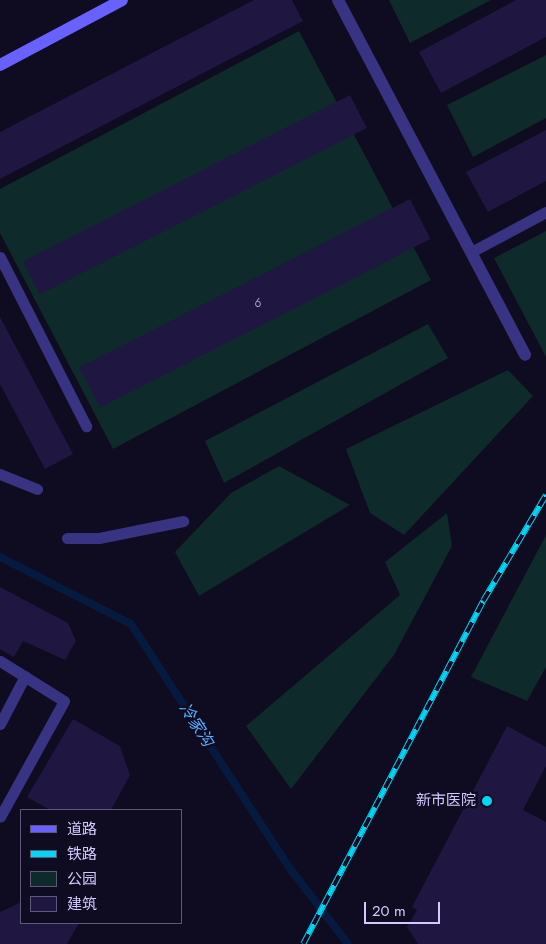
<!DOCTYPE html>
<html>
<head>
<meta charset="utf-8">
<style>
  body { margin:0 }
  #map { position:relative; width:546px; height:944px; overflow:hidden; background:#0f0b20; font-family:Jost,"Noto Sans SC",sans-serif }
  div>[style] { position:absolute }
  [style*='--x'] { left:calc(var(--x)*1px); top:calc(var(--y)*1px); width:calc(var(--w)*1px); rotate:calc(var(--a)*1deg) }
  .green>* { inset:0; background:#0e2a2a }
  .stream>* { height:8px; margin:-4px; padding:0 4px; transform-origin:4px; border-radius:4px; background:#06193e }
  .building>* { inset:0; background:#201642; transform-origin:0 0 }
  .lane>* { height:11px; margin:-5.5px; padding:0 5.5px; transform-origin:5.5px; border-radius:5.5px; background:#383382 }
  .street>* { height:12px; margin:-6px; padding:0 6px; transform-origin:6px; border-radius:6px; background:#383382 }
  .secondary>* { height:12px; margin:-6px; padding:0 6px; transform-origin:6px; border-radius:6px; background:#6961ff }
  .rail>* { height:5.5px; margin-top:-2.75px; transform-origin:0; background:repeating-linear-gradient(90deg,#0f0b20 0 11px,#00d6f5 0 22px); box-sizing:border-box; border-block:1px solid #00d6f5 }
  .dots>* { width:14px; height:14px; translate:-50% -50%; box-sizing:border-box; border:2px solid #0f0b20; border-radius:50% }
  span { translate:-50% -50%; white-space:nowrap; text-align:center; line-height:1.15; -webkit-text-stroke:5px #0f0b20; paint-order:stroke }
  .number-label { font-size:12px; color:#a59dd0 }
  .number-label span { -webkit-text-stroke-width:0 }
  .poi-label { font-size:15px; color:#d1caff }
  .right { translate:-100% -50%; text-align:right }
  .water-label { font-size:16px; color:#58adff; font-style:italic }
  .legend { position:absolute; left:20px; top:809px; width:162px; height:115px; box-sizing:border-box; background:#0f0b20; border:1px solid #5d5779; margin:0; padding:6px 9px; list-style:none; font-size:15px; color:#d1caff }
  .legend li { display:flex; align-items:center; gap:10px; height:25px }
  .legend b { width:25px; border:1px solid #5d5779 }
  .scale { position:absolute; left:364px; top:902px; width:76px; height:22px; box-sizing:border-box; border:2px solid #d1caff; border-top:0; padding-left:6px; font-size:15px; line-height:18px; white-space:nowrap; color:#d1caff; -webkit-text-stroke:4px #0f0b20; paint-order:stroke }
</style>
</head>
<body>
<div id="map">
  <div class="green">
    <i style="clip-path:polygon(389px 0,491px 0,410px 43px)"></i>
    <i style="clip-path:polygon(299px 31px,431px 280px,113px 449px,0 233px,0 189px)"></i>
    <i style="clip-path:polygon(546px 55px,546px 118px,473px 157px,447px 105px)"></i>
    <i style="clip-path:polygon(546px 231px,546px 357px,494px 258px)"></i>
    <i style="clip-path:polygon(428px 324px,448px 358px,224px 483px,205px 441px)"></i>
    <i style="clip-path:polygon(508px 370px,533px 396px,404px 535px,370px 513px,346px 449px)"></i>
    <i style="clip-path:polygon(279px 466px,350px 505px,199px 596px,175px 552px,231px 493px)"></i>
    <i style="clip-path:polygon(447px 513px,452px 546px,394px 655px,291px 789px,246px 726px,400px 595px,385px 562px)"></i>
    <i style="clip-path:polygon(546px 535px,546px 667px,527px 701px,471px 677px)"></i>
  </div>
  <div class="stream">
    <i style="--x:0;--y:557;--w:147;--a:27.1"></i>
    <i style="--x:131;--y:624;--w:288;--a:57"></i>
    <i style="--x:288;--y:866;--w:98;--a:52.4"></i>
  </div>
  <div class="building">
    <i style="clip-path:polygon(254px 0,292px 0,303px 21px,0 179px,0 132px)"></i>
    <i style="clip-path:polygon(516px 0,546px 0,546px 37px,441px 93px,419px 52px)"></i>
    <i style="left:350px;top:95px;width:37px;height:367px;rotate:63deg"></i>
    <i style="clip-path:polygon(546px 130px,546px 181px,488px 212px,466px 172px)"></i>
    <i style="left:410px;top:199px;width:45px;height:371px;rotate:63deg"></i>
    <i style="clip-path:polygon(0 317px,73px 454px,45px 469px,0 384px)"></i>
    <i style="clip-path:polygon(0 587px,68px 623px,76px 641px,65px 660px,23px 641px,14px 657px,0 649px)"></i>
    <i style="clip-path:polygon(73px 719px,120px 746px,130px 775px,111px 810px,50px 810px,27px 797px)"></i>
    <i style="clip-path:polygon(507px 726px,546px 747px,546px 766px,523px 810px,546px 822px,546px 944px,418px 944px,407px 927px,417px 910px,412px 907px)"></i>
    <i style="clip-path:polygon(21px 902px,21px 923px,79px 923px,67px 944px,0 944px,0 912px)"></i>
  </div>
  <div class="lane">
    <i style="--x:471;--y:252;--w:85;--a:-28.1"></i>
    <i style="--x:0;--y:257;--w:190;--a:63"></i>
    <i style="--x:0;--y:474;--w:40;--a:22"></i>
    <i style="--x:67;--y:538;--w:32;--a:0"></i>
    <i style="--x:99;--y:538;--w:86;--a:-11.4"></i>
    <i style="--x:0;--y:661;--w:75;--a:32"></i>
    <i style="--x:64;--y:701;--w:132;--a:118.9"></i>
    <i style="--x:0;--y:724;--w:54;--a:-62.5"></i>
  </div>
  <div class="street">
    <i style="--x:338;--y:0;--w:401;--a:62.2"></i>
  </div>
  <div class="secondary">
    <i style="--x:0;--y:65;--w:138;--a:-28"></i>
  </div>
  <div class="rail">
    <i style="--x:303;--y:944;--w:387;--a:-62.3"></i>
    <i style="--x:483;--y:601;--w:123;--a:-59.3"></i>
  </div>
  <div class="dots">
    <i style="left:487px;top:801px;background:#00d6f5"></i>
  </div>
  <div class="number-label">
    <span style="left:258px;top:304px">6</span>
  </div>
  <div class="poi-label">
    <span class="right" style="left:476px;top:801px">新市医院</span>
  </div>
  <div class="water-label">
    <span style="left:196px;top:725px;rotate:57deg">冷家沟</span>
  </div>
  <ul class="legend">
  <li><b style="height:6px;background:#6961ff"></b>道路</li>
  <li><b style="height:6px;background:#00d6f5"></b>铁路</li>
  <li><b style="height:14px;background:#0e2a2a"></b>公园</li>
  <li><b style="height:14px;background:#201642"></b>建筑</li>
  </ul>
  <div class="scale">20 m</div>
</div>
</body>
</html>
